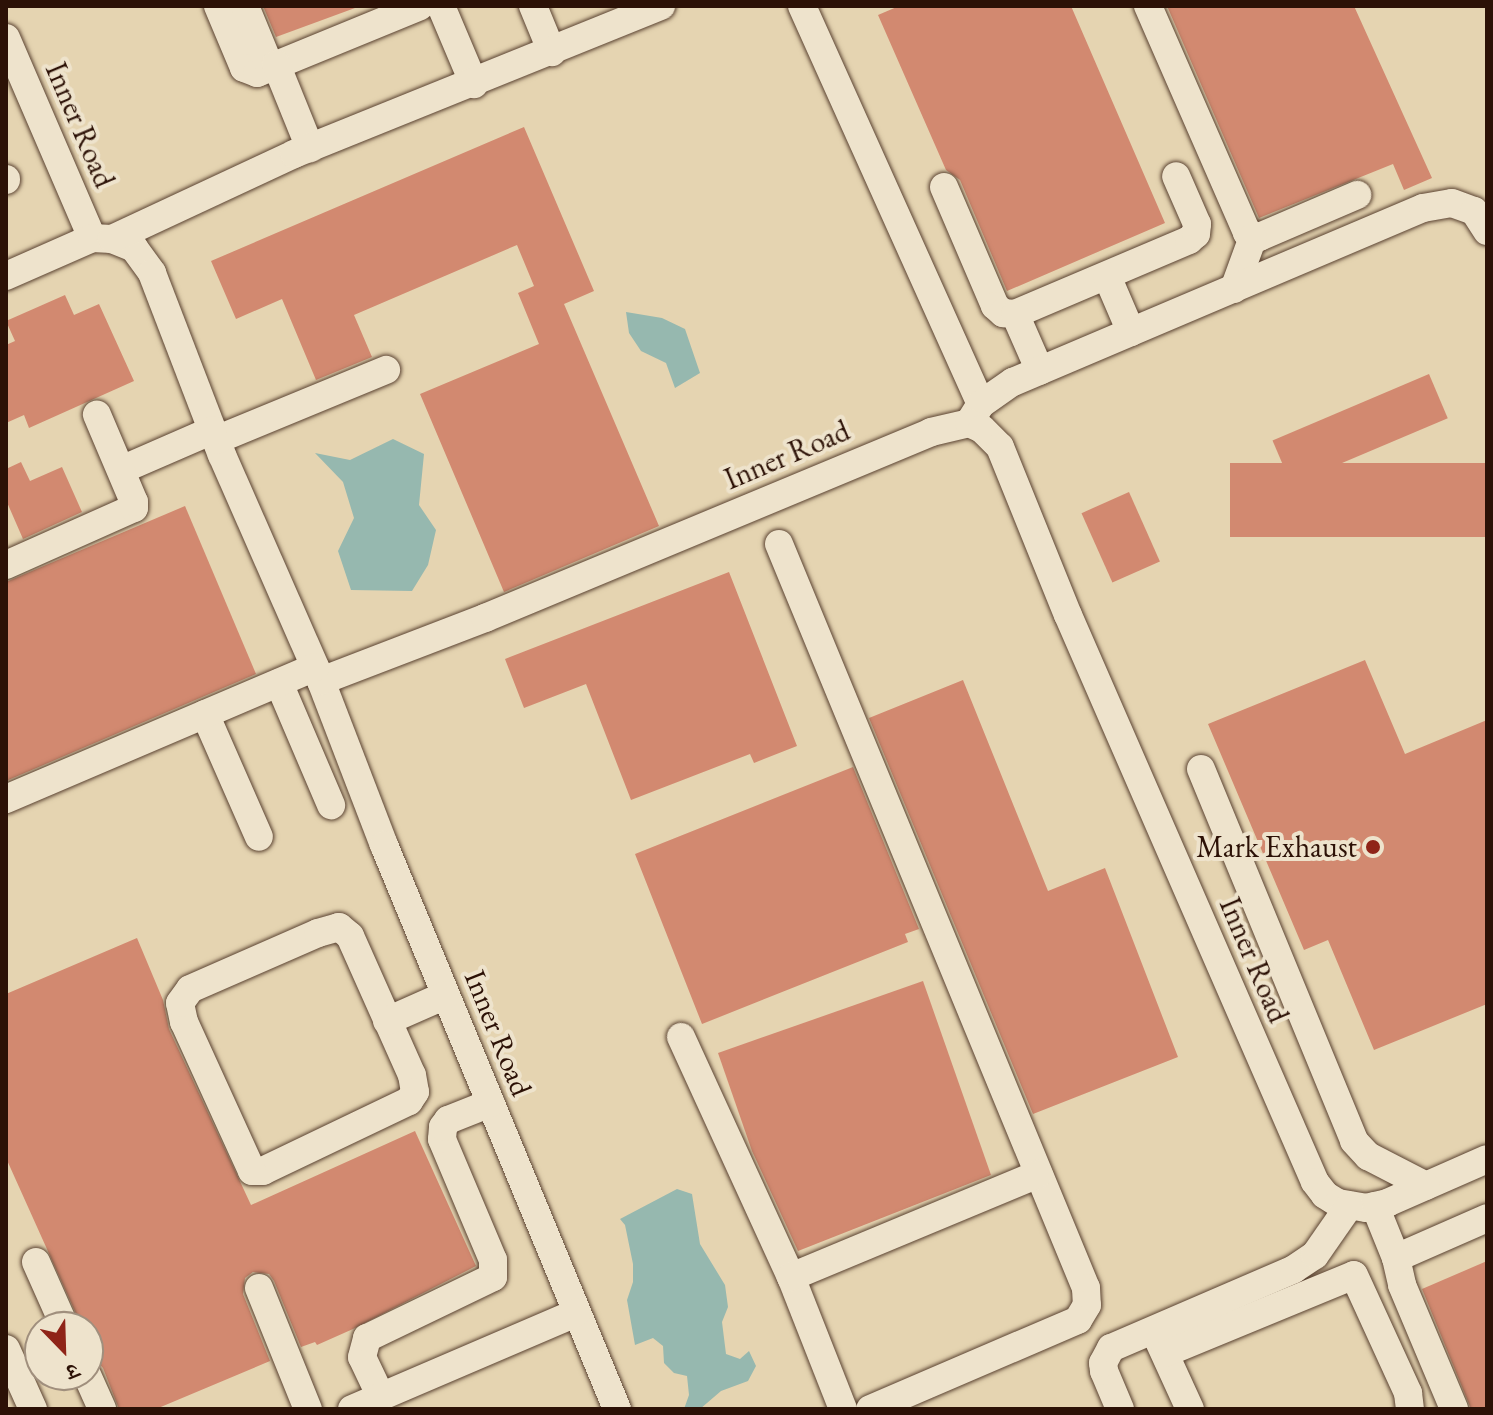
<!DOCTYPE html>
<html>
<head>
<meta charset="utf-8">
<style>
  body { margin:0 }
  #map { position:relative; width:1493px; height:1415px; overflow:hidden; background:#e5d4b1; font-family:"EB Garamond","Noto Serif Devanagari",serif }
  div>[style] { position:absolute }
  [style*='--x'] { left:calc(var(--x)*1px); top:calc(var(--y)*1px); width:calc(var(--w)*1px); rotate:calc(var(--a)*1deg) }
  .water>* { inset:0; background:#96b8af }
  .building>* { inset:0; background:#d28970; transform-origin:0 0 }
  .roads { filter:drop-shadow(0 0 2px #5a4231) drop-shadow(0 0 2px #5a4231) }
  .minor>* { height:28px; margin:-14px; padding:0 14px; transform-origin:14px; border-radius:14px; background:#eee3cc }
  .dots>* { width:22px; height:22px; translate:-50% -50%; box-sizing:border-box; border:4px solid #eee3cc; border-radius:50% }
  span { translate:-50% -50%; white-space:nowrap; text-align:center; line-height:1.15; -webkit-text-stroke:8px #eee3cc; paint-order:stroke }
  .street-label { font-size:30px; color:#2c1106 }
  .poi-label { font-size:30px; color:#2c1106 }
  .right { translate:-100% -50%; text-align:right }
  .frame { position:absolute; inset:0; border:8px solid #2c1106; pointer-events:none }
  .north { position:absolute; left:24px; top:1311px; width:80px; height:80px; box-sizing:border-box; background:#eee3cc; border:2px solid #a08f7d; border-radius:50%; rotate:157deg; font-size:22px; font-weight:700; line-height:32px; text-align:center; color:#2c1106 }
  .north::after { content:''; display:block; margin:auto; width:28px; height:36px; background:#8f2418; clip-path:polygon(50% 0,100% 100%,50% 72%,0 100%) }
</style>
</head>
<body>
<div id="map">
  <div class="water">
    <i style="clip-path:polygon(626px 312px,662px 318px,685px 329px,700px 373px,675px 388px,666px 363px,641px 351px,629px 333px)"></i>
    <i style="clip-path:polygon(393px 439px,424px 454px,419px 505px,436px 530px,428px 565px,412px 591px,351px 590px,338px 551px,354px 518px,343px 482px,315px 453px,350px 460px)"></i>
    <i style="clip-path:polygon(677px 1189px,692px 1194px,700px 1244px,725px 1285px,728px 1307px,722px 1322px,726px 1354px,740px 1359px,749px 1351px,756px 1366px,748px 1381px,721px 1391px,700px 1409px,684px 1409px,689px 1395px,687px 1376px,674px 1373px,664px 1363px,663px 1346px,653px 1338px,635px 1345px,627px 1300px,633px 1282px,633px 1264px,625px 1225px,620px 1219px)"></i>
  </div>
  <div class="building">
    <i style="clip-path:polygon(263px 6px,355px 6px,355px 8px,276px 37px)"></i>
    <i style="clip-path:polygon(899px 6px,1071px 6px,1165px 223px,1007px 291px,960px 180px,946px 170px,878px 15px)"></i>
    <i style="clip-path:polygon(1167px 6px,1354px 6px,1432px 178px,1404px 190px,1393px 164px,1259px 218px)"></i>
    <i style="clip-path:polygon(524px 127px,594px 291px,564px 304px,659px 526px,504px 592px,420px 394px,539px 344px,518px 293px,534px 286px,517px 245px,354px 315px,372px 357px,316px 380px,282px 299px,236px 319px,211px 261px)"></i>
    <i style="clip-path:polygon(65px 295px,74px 315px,99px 304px,134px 381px,29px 428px,24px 415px,6px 423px,6px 345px,15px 341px,6px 321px)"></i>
    <i style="left:1429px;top:374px;width:48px;height:170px;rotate:67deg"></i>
    <i style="clip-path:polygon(21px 462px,30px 481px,62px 467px,82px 512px,23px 539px,6px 500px,6px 469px)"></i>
    <i style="left:1487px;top:463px;width:74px;height:257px;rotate:90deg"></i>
    <i style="left:1129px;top:492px;width:76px;height:52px;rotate:66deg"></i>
    <i style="clip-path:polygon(185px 506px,256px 674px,6px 781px,6px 582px)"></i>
    <i style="clip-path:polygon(729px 572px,797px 746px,754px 763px,750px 754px,631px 800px,586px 684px,524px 708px,505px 659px)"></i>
    <i style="clip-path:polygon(1365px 660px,1405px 754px,1487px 720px,1487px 1004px,1374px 1050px,1328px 940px,1304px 950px,1208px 724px)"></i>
    <i style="clip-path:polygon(963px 680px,1048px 891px,1105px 868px,1178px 1057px,1033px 1114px,869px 718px)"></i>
    <i style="clip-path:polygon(853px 767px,919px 929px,905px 934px,908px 942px,702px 1024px,635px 854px)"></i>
    <i style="clip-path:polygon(137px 938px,163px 1000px,169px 1029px,251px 1205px,415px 1131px,476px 1266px,353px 1329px,317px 1345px,315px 1342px,301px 1347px,274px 1281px,269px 1274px,253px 1272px,245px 1278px,243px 1294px,270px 1361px,156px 1409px,119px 1409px,103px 1368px,88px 1351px,88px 1327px,82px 1327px,6px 1158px,6px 994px)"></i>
    <i style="clip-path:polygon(923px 981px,991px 1175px,798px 1251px,752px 1151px,718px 1053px)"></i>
    <i style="clip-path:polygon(1487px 1261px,1487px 1409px,1471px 1409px,1422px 1289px)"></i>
  </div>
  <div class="roads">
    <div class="minor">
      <i style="--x:218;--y:6;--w:67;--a:67.2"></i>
      <i style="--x:244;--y:68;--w:14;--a:21"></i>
      <i style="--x:257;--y:73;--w:176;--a:-22.3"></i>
      <i style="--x:245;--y:6;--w:66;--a:67.7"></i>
      <i style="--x:441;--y:6;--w:85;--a:67.1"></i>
      <i style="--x:533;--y:6;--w:50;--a:67.6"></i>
      <i style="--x:802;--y:6;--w:436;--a:65.8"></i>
      <i style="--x:1148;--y:6;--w:248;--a:66.4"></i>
      <i style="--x:1247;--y:233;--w:13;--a:18"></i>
      <i style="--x:1259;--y:237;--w:107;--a:-23.2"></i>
      <i style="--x:6;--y:38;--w:218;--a:66.7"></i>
      <i style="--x:276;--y:64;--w:91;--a:68"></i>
      <i style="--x:6;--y:179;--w:1;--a:90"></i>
      <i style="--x:944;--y:187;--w:129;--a:66.8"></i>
      <i style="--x:995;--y:306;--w:11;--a:41"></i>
      <i style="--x:1003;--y:313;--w:12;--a:5"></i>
      <i style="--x:1015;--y:314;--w:189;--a:-23"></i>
      <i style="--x:1189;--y:240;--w:9;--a:-41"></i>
      <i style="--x:1196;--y:234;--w:10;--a:-84"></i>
      <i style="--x:1197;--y:224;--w:52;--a:-113.6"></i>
      <i style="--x:112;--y:239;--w:24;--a:22"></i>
      <i style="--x:134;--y:248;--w:31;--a:54"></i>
      <i style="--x:152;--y:273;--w:195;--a:69"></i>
      <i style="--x:222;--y:455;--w:247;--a:66.3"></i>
      <i style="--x:321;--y:681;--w:176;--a:69"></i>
      <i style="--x:384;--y:845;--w:610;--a:67.55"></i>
      <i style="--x:6;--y:276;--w:94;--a:-23.8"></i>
      <i style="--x:92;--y:238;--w:20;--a:3"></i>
      <i style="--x:112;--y:239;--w:201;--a:-25"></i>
      <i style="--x:294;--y:154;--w:396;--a:-22"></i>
      <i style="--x:1107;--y:276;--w:61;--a:66.8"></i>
      <i style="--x:1234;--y:289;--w:55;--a:-69.9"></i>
      <i style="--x:1015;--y:314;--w:62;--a:66.3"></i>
      <i style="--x:969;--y:423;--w:22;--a:-58"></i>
      <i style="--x:981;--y:404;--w:39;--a:-35"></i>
      <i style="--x:1013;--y:382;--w:445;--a:-23"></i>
      <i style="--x:1423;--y:208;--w:29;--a:-10"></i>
      <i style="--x:1452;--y:203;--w:23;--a:20"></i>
      <i style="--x:1474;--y:211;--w:24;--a:57"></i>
      <i style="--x:216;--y:440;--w:184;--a:-22.4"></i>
      <i style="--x:121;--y:470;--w:100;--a:-23.5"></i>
      <i style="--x:779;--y:544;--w:805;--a:67.58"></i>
      <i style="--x:1086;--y:1288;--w:17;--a:87"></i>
      <i style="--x:1087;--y:1305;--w:17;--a:121"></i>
      <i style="--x:1078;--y:1320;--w:226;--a:156.8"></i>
      <i style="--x:6;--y:565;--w:140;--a:-24"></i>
      <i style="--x:134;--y:508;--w:6;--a:-90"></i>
      <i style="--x:134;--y:502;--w:95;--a:-113"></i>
      <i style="--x:321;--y:681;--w:176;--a:-21"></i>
      <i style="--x:485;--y:618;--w:483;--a:-22.6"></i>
      <i style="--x:931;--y:432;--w:39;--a:-13"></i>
      <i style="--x:969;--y:423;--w:14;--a:25"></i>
      <i style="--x:982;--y:429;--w:25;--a:45"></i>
      <i style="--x:1000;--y:447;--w:181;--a:68"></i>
      <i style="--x:1068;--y:615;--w:618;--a:66.46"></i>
      <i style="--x:1315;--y:1182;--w:16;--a:52"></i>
      <i style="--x:1325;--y:1195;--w:15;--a:32"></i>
      <i style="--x:1338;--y:1203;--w:28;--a:10"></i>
      <i style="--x:1366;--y:1208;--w:22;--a:-13"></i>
      <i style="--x:1387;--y:1203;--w:109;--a:-23.7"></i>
      <i style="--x:279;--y:683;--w:133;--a:66.9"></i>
      <i style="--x:205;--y:714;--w:134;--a:66.3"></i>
      <i style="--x:1201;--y:769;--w:402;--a:67.6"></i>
      <i style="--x:1354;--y:1141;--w:21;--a:47"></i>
      <i style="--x:1368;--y:1156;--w:65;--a:27.3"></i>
      <i style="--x:6;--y:799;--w:336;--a:-23.1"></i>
      <i style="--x:339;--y:927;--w:14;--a:39"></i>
      <i style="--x:350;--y:936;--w:152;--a:66"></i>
      <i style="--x:412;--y:1075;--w:17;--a:80"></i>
      <i style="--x:415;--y:1092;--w:11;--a:124"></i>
      <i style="--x:409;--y:1101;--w:162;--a:154.4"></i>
      <i style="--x:263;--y:1171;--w:11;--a:180"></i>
      <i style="--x:252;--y:1171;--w:164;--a:-114.5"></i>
      <i style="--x:184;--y:1022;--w:19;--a:-102"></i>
      <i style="--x:180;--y:1003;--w:17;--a:-54"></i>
      <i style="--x:190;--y:989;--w:140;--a:-23.6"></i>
      <i style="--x:318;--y:933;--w:22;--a:-16"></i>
      <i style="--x:387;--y:1021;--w:64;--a:-23.8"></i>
      <i style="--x:681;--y:1037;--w:264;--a:65.4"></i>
      <i style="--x:791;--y:1277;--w:142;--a:68.5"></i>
      <i style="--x:1375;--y:1206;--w:56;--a:68"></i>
      <i style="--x:1396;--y:1258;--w:28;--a:77"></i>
      <i style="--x:1402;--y:1285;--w:134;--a:67.2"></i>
      <i style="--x:1396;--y:1258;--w:99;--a:-23.7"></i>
      <i style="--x:36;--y:1262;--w:71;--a:66"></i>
      <i style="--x:791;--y:1277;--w:268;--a:-22.6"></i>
      <i style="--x:259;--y:1288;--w:131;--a:68"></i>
      <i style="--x:1157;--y:1337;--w:79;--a:65.4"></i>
      <i style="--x:6;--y:1349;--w:66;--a:65.8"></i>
      <i style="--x:1165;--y:1353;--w:204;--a:-22.4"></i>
      <i style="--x:1354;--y:1275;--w:130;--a:65.4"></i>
      <i style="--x:1408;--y:1393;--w:16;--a:83"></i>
      <i style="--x:87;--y:1375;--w:37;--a:66"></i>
      <i style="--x:381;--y:1397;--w:44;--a:-115.4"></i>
      <i style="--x:362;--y:1357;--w:20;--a:-75"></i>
      <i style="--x:367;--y:1338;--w:140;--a:-25.8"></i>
      <i style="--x:493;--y:1277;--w:17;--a:-90"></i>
      <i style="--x:493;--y:1260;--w:131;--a:-112.9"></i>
      <i style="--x:442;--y:1139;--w:12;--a:-85"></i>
      <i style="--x:443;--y:1127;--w:9;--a:-54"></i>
      <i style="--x:448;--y:1120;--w:46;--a:-21.6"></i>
      <i style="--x:352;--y:1409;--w:244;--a:-23.2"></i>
      <i style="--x:1120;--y:1409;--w:41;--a:-112.8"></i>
      <i style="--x:1104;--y:1371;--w:8;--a:-97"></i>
      <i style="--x:1103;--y:1363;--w:17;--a:-62"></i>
      <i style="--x:1111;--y:1348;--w:199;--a:-23.3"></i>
      <i style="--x:1294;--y:1269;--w:25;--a:-34"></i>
      <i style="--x:1315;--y:1255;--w:60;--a:-55.2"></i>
    </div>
  </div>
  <div class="dots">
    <i style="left:1373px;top:847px;background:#8f2418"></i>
  </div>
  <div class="street-label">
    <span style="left:80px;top:125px;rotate:67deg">Inner Road</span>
    <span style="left:787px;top:455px;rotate:-23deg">Inner Road</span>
    <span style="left:1254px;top:960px;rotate:67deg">Inner Road</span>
    <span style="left:498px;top:1033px;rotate:68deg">Inner Road</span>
  </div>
  <div class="poi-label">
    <span class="right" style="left:1357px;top:847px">Mark Exhaust</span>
  </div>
  <div class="frame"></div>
  <div class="north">उ</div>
</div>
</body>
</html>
